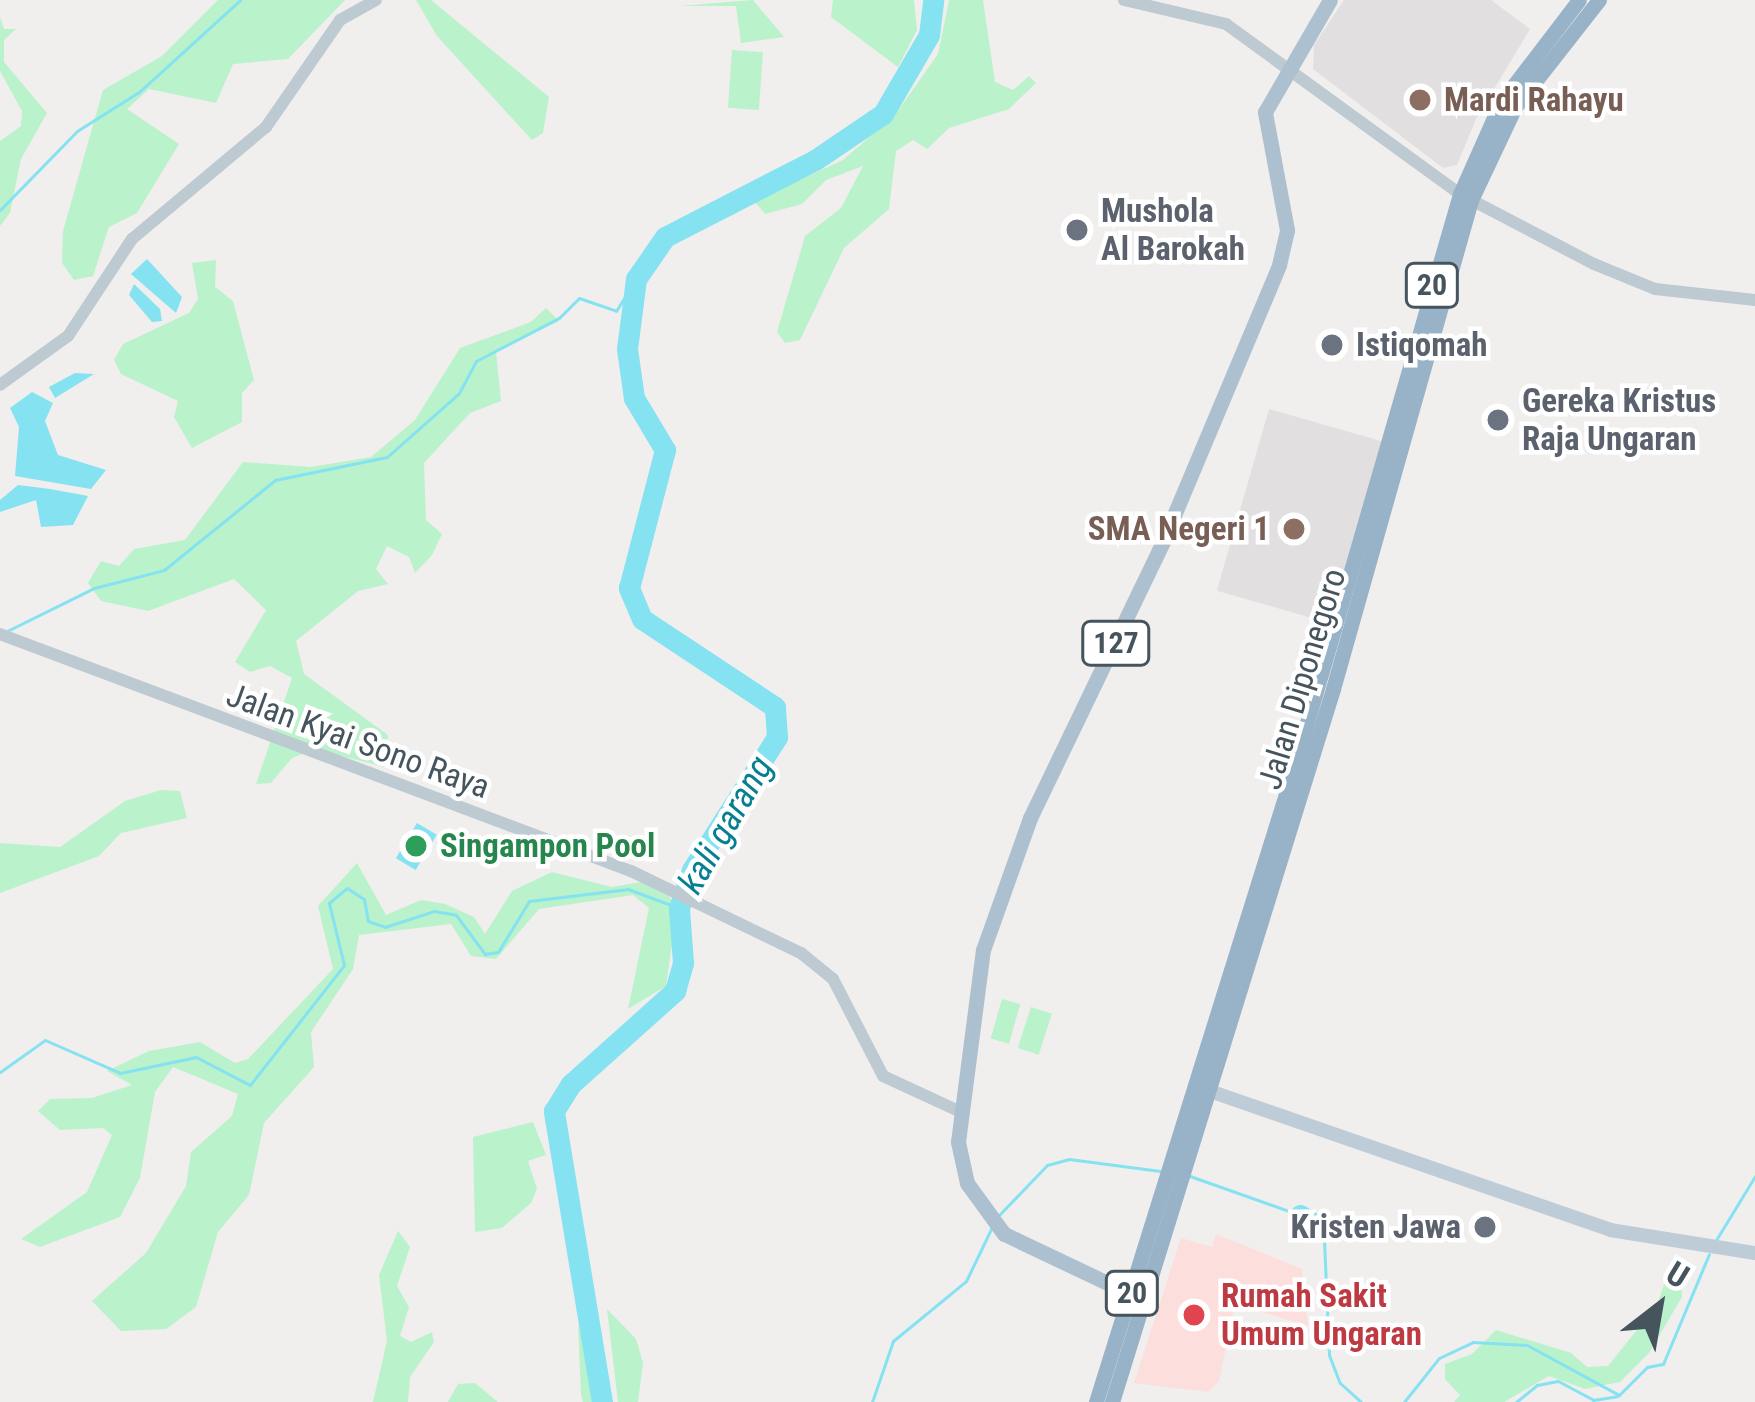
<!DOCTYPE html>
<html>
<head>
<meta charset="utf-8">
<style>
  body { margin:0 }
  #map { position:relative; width:1755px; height:1402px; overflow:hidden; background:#f1eeee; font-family:"Roboto Condensed",sans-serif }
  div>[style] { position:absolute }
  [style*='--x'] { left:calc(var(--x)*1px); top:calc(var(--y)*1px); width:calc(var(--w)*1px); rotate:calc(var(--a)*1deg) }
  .education>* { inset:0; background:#e2dfe1; transform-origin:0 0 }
  .medical>* { inset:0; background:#fcdedd }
  .green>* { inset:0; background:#baf2cb; transform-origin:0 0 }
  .water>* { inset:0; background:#84e2f1; transform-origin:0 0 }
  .stream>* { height:3px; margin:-1.5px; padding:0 1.5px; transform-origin:1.5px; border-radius:1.5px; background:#84e2f1 }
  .river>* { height:21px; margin:-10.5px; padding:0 10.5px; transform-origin:10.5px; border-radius:10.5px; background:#84e2f1 }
  .tertiary>* { height:12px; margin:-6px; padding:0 6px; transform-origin:6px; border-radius:6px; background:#becad2 }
  .secondary>* { height:14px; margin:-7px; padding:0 7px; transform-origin:7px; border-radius:7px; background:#beccd7 }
  .primary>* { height:15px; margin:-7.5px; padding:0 7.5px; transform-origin:7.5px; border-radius:7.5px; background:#acc0cf }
  .trunk>* { height:15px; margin:-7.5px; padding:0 7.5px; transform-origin:7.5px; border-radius:7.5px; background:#98b2c8 }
  .dots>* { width:33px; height:33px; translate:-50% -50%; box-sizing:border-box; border:6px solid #fff; border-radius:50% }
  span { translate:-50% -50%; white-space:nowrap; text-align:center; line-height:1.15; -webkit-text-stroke:9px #fff; paint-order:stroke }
  .shield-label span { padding:3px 9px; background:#fff; border:3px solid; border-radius:9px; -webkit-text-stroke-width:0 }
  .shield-label { font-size:30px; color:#45545d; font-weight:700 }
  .education-label { font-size:33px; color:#785e54; font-weight:700 }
  .left { translate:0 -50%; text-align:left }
  .right { translate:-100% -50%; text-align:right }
  .worship-label { font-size:33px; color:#5b616d; font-weight:700 }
  .street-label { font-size:33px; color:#45545d }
  .leisure-label { font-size:33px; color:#27864d; font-weight:700 }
  .health-label { font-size:33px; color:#be3a42; font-weight:700 }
  .water-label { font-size:36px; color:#067f92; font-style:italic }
  .north { position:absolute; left:1599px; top:1246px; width:120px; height:120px; -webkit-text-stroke:9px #fff; paint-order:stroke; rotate:31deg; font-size:33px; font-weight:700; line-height:48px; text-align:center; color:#45545d }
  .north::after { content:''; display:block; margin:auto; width:42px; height:54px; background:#45545d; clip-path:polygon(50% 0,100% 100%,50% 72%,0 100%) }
</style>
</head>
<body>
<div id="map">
  <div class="education">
    <i style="clip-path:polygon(1344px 0,1491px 0,1530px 29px,1476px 119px,1457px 165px,1443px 168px,1313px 69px,1314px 45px)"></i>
    <i style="left:1269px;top:409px;width:118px;height:189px;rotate:16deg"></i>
  </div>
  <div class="medical">
    <i style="clip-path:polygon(1216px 1234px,1302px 1269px,1308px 1326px,1235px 1304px,1219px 1381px,1208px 1392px,1134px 1383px,1181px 1238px,1212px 1247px)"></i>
  </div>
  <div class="green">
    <i style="clip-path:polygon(218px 0,345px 0,288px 59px,233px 64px,216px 103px,149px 89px,127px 109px,179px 144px,137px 213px,109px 227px,93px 276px,74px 280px,62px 263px,63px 231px,103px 90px,162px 56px)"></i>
    <i style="clip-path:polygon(416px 0,431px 0,549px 97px,543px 133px,532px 140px,437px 36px)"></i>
    <i style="clip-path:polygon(753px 0,784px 37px,741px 43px,736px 6px,679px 6px)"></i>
    <i style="clip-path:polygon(833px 0,914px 0,917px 30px,898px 67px,831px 17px)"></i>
    <i style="clip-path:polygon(949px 0,983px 0,995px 82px,1013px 90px,1029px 76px,1036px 83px,1009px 109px,949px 128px,927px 149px,913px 140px,896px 151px,889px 209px,844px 248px,800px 340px,785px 343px,777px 332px,805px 236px,841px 208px,863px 166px,826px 180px,802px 204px,765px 214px,754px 201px,843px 160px,895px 115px,938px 54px)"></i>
    <i style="clip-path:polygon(0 17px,4px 29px,16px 29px,4px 40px,4px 62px,47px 113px,21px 159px,10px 213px,0 226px,0 141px,21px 126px,22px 111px,0 71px)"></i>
    <i style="left:732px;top:50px;width:31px;height:58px;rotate:4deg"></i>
    <i style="clip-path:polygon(216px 260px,215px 287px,233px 301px,254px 380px,242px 393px,242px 422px,192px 448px,174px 417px,178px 401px,121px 374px,114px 360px,123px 344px,189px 313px,198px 299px,192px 263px)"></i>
    <i style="clip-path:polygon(546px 308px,559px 321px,496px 352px,501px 401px,470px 413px,424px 463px,426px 520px,442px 534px,432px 555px,415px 573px,409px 557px,387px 546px,376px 569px,388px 584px,358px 591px,296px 641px,304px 674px,388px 735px,385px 767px,314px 749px,292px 758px,271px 783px,256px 784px,292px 678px,270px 666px,250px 672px,235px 662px,266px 610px,234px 579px,148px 611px,101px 601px,88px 583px,101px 561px,119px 566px,134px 549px,185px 540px,243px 462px,311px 467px,371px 457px,415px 420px,460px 348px,531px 322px)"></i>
    <i style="clip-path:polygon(161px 790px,180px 791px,187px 818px,121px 833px,99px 856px,0 893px,0 843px,60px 847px,125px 801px)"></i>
    <i style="clip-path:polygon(357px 863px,386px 915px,421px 900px,445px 904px,474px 917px,485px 934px,512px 891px,552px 872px,612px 887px,641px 882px,670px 897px,676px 916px,666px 986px,628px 1009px,649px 908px,633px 895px,539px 909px,496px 959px,471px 956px,451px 924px,359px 935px,353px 969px,311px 1032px,314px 1067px,264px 1123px,249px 1195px,218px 1232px,196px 1307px,166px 1329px,121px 1331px,92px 1301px,146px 1253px,186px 1186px,191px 1152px,232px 1116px,238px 1094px,173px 1067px,155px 1092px,140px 1178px,120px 1217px,40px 1247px,21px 1239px,87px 1192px,112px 1135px,103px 1128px,60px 1130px,38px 1111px,50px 1099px,92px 1098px,132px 1085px,107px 1071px,149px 1051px,200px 1042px,235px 1063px,248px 1059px,333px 969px,318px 906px)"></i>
    <i style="left:1002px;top:999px;width:19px;height:41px;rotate:16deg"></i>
    <i style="left:1031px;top:1007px;width:22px;height:43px;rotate:18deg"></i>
    <i style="clip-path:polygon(533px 1122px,546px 1155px,528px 1161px,537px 1189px,531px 1203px,502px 1228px,475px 1232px,473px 1137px)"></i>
    <i style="clip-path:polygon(398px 1231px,410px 1247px,397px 1286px,409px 1307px,400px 1336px,411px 1342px,432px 1332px,434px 1342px,410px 1377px,408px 1402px,373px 1402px,387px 1341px,379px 1275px)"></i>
    <i style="clip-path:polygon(1669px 1270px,1681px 1276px,1682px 1297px,1649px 1353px,1620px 1382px,1585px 1389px,1549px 1376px,1504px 1402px,1454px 1402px,1460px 1395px,1445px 1379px,1445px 1364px,1472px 1354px,1496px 1330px,1571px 1353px,1587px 1367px,1608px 1366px,1657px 1305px)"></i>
    <i style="clip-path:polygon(607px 1309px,636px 1339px,643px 1363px,638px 1402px,618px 1402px)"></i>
    <i style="clip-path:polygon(578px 1325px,595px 1374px,597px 1402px,583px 1402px,581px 1394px)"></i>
    <i style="clip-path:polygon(475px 1383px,498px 1402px,448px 1402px,458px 1384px)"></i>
  </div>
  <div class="water">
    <i style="clip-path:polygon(147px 259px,182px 297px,176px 313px,131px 274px)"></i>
    <i style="clip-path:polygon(134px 284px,160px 309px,162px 321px,152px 322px,129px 295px)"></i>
    <i style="clip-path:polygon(75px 373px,94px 374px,55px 398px,49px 387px)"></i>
    <i style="clip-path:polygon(32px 392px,53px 403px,45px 421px,58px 455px,106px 470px,91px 489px,15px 476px,19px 427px,10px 408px)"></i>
    <i style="clip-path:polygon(18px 485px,50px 489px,88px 496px,73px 525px,41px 527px,36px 500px,0 512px,0 500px)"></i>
    <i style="left:417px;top:823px;width:23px;height:41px;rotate:31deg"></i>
  </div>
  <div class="stream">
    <i style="--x:0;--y:210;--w:110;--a:-45.7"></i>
    <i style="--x:77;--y:131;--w:73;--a:-32.2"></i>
    <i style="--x:139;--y:92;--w:137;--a:-42.3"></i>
    <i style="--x:5;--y:632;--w:99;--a:-26.3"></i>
    <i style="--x:94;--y:588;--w:72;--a:-14.4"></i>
    <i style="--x:164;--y:570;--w:143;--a:-39"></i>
    <i style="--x:275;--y:480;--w:114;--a:-11.6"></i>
    <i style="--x:387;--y:457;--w:96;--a:-41.6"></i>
    <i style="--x:459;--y:393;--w:36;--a:-62"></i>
    <i style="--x:476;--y:361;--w:93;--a:-27.4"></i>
    <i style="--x:559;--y:318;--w:28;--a:-45"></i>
    <i style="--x:579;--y:298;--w:39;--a:19"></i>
    <i style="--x:616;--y:311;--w:38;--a:-58"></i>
    <i style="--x:0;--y:1072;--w:55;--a:-35.4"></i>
    <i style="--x:45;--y:1040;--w:82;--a:23.7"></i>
    <i style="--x:120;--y:1073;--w:78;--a:-11.9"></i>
    <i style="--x:196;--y:1057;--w:61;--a:27.4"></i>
    <i style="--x:250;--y:1085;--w:152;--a:-51.9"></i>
    <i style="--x:344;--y:965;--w:64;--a:-103.6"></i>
    <i style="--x:329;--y:903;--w:23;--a:-40"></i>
    <i style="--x:347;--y:888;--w:20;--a:33"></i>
    <i style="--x:364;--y:899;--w:22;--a:80"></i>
    <i style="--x:368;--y:921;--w:18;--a:19"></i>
    <i style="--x:385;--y:927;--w:52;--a:-18.1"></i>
    <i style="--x:434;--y:911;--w:22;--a:10"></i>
    <i style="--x:456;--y:915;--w:49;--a:53.4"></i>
    <i style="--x:485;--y:954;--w:13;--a:-9"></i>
    <i style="--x:498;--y:952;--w:60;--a:-58.7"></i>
    <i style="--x:529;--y:901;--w:100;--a:-6.9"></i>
    <i style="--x:628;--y:889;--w:54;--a:20.4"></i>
    <i style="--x:1187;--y:1175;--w:120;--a:19.5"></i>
    <i style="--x:1000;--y:1214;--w:68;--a:-46.2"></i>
    <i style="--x:1047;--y:1165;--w:23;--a:-15"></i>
    <i style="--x:1069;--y:1159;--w:92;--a:7.5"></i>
    <i style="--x:1313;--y:1223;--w:20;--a:57"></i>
    <i style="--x:1324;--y:1240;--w:115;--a:87.5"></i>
    <i style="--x:1329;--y:1355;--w:30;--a:69"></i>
    <i style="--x:1340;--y:1383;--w:28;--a:42"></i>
    <i style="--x:1716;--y:1240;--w:75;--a:-58.6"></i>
    <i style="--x:872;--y:1402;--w:65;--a:-71"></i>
    <i style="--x:893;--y:1341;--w:94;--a:-39.4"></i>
    <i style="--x:966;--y:1281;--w:60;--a:-64.3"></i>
    <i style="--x:1404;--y:1402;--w:56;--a:-51.5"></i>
    <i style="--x:1439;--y:1358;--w:38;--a:-25"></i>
    <i style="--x:1473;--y:1342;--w:54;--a:3.2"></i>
    <i style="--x:1527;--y:1345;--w:105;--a:28.5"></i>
    <i style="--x:1619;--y:1395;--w:40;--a:-45"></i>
    <i style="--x:1647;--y:1367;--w:16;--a:-11"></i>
    <i style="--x:1663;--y:1364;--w:119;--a:-67.3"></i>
    <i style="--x:1516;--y:1402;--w:27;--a:-39"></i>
    <i style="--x:1537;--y:1385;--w:21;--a:-11"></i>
    <i style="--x:1558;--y:1381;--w:40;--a:28"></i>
    <i style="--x:1593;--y:1400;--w:24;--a:-9"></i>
  </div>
  <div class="river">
    <i style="--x:1300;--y:1215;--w:15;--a:32"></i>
    <i style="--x:602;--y:1402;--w:295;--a:-99.4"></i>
    <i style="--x:554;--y:1111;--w:32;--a:-58"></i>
    <i style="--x:571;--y:1084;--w:140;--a:-41.8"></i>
    <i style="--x:675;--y:991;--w:29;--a:-74"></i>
    <i style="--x:683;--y:963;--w:55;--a:-94.2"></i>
    <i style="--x:679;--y:908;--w:40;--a:-71.1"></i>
    <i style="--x:692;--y:870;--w:158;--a:-57.4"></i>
    <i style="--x:777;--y:737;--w:30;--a:-94"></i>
    <i style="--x:775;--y:707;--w:159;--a:-146.5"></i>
    <i style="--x:642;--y:619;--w:34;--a:-113"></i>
    <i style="--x:629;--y:588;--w:143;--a:-75.4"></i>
    <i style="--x:665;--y:450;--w:61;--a:-120.8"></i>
    <i style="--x:634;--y:398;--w:49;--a:-98.1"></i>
    <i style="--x:627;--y:349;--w:71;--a:-82.7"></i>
    <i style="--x:636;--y:279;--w:51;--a:-55.4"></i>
    <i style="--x:665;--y:237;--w:169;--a:-27.2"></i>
    <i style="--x:815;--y:160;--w:82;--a:-34.1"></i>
    <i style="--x:883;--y:114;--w:91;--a:-59.8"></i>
    <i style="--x:929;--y:35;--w:35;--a:-83"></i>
  </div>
  <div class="tertiary">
    <i style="--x:1124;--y:0;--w:105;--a:13.2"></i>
    <i style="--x:1226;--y:24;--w:289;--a:36"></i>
    <i style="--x:1460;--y:194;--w:151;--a:27.6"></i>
    <i style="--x:1594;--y:264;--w:66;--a:22.3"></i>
    <i style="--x:1655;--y:289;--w:101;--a:6.3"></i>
    <i style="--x:0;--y:385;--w:84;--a:-35.8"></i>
    <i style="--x:68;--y:336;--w:116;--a:-56.6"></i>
    <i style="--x:132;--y:239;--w:175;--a:-39.9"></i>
    <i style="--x:266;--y:127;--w:130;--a:-55.3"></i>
    <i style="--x:340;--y:20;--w:41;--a:-29.1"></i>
    <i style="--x:0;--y:634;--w:674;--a:20.59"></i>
    <i style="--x:631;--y:871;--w:189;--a:25.8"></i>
    <i style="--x:801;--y:953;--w:41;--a:39.1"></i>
    <i style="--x:833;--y:979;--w:109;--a:62.7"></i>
    <i style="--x:883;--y:1076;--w:86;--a:24.8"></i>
  </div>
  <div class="secondary">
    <i style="--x:1198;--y:1087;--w:436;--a:19.1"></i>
    <i style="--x:1610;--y:1230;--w:147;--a:9"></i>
  </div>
  <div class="primary">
    <i style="--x:1139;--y:1298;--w:149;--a:-154.6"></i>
    <i style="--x:1004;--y:1234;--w:63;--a:-126"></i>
    <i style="--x:967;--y:1183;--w:42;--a:-102.4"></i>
    <i style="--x:958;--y:1142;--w:194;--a:-82.6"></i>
    <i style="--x:983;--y:950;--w:140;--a:-70.4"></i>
    <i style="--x:1030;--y:818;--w:310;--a:-64.3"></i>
    <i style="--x:1164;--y:539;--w:297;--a:-67.2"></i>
    <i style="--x:1279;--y:265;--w:36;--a:-77"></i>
    <i style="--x:1287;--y:230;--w:120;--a:-100.6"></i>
    <i style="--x:1265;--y:112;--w:129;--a:-59.9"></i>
  </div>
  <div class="trunk">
    <i style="--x:1096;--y:1402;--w:654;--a:-72.65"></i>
    <i style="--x:1291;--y:778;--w:608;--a:-73.86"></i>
    <i style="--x:1460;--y:194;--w:101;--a:-66"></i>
    <i style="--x:1501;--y:102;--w:128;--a:-52.6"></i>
    <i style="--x:1112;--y:1402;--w:746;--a:-72.78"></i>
    <i style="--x:1333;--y:689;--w:508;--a:-74.24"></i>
    <i style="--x:1471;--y:200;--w:103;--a:-64.7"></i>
    <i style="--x:1515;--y:107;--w:136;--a:-51.9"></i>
  </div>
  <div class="dots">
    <i style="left:1420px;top:100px;background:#8d6e63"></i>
    <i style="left:1077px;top:230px;background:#6b7280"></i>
    <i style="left:1332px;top:345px;background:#6b7280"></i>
    <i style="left:1498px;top:420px;background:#6b7280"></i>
    <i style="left:1294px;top:529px;background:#8d6e63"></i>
    <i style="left:416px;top:846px;background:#2e9e5b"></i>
    <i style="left:1485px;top:1227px;background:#6b7280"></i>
    <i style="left:1194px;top:1315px;background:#e0444e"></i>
  </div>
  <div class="shield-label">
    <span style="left:1432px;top:285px">20</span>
    <span style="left:1116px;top:643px">127</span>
    <span style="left:1132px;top:1293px">20</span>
  </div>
  <div class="education-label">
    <span class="left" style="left:1444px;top:100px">Mardi Rahayu</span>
    <span class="right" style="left:1270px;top:529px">SMA Negeri 1</span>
  </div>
  <div class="worship-label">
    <span class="left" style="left:1101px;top:230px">Mushola<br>Al Barokah</span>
    <span class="left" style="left:1356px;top:345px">Istiqomah</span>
    <span class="left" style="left:1522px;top:420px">Gereka Kristus<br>Raja Ungaran</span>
    <span class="right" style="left:1461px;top:1227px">Kristen Jawa</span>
  </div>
  <div class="street-label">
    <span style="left:1302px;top:679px;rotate:-73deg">Jalan Diponegoro</span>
    <span style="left:358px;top:741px;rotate:20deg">Jalan Kyai Sono Raya</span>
  </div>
  <div class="leisure-label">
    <span class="left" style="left:440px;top:846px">Singampon Pool</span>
  </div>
  <div class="health-label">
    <span class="left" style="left:1221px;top:1315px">Rumah Sakit<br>Umum Ungaran</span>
  </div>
  <div class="water-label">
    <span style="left:726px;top:825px;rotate:-60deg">kali garang</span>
  </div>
  <div class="north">U</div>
</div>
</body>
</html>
